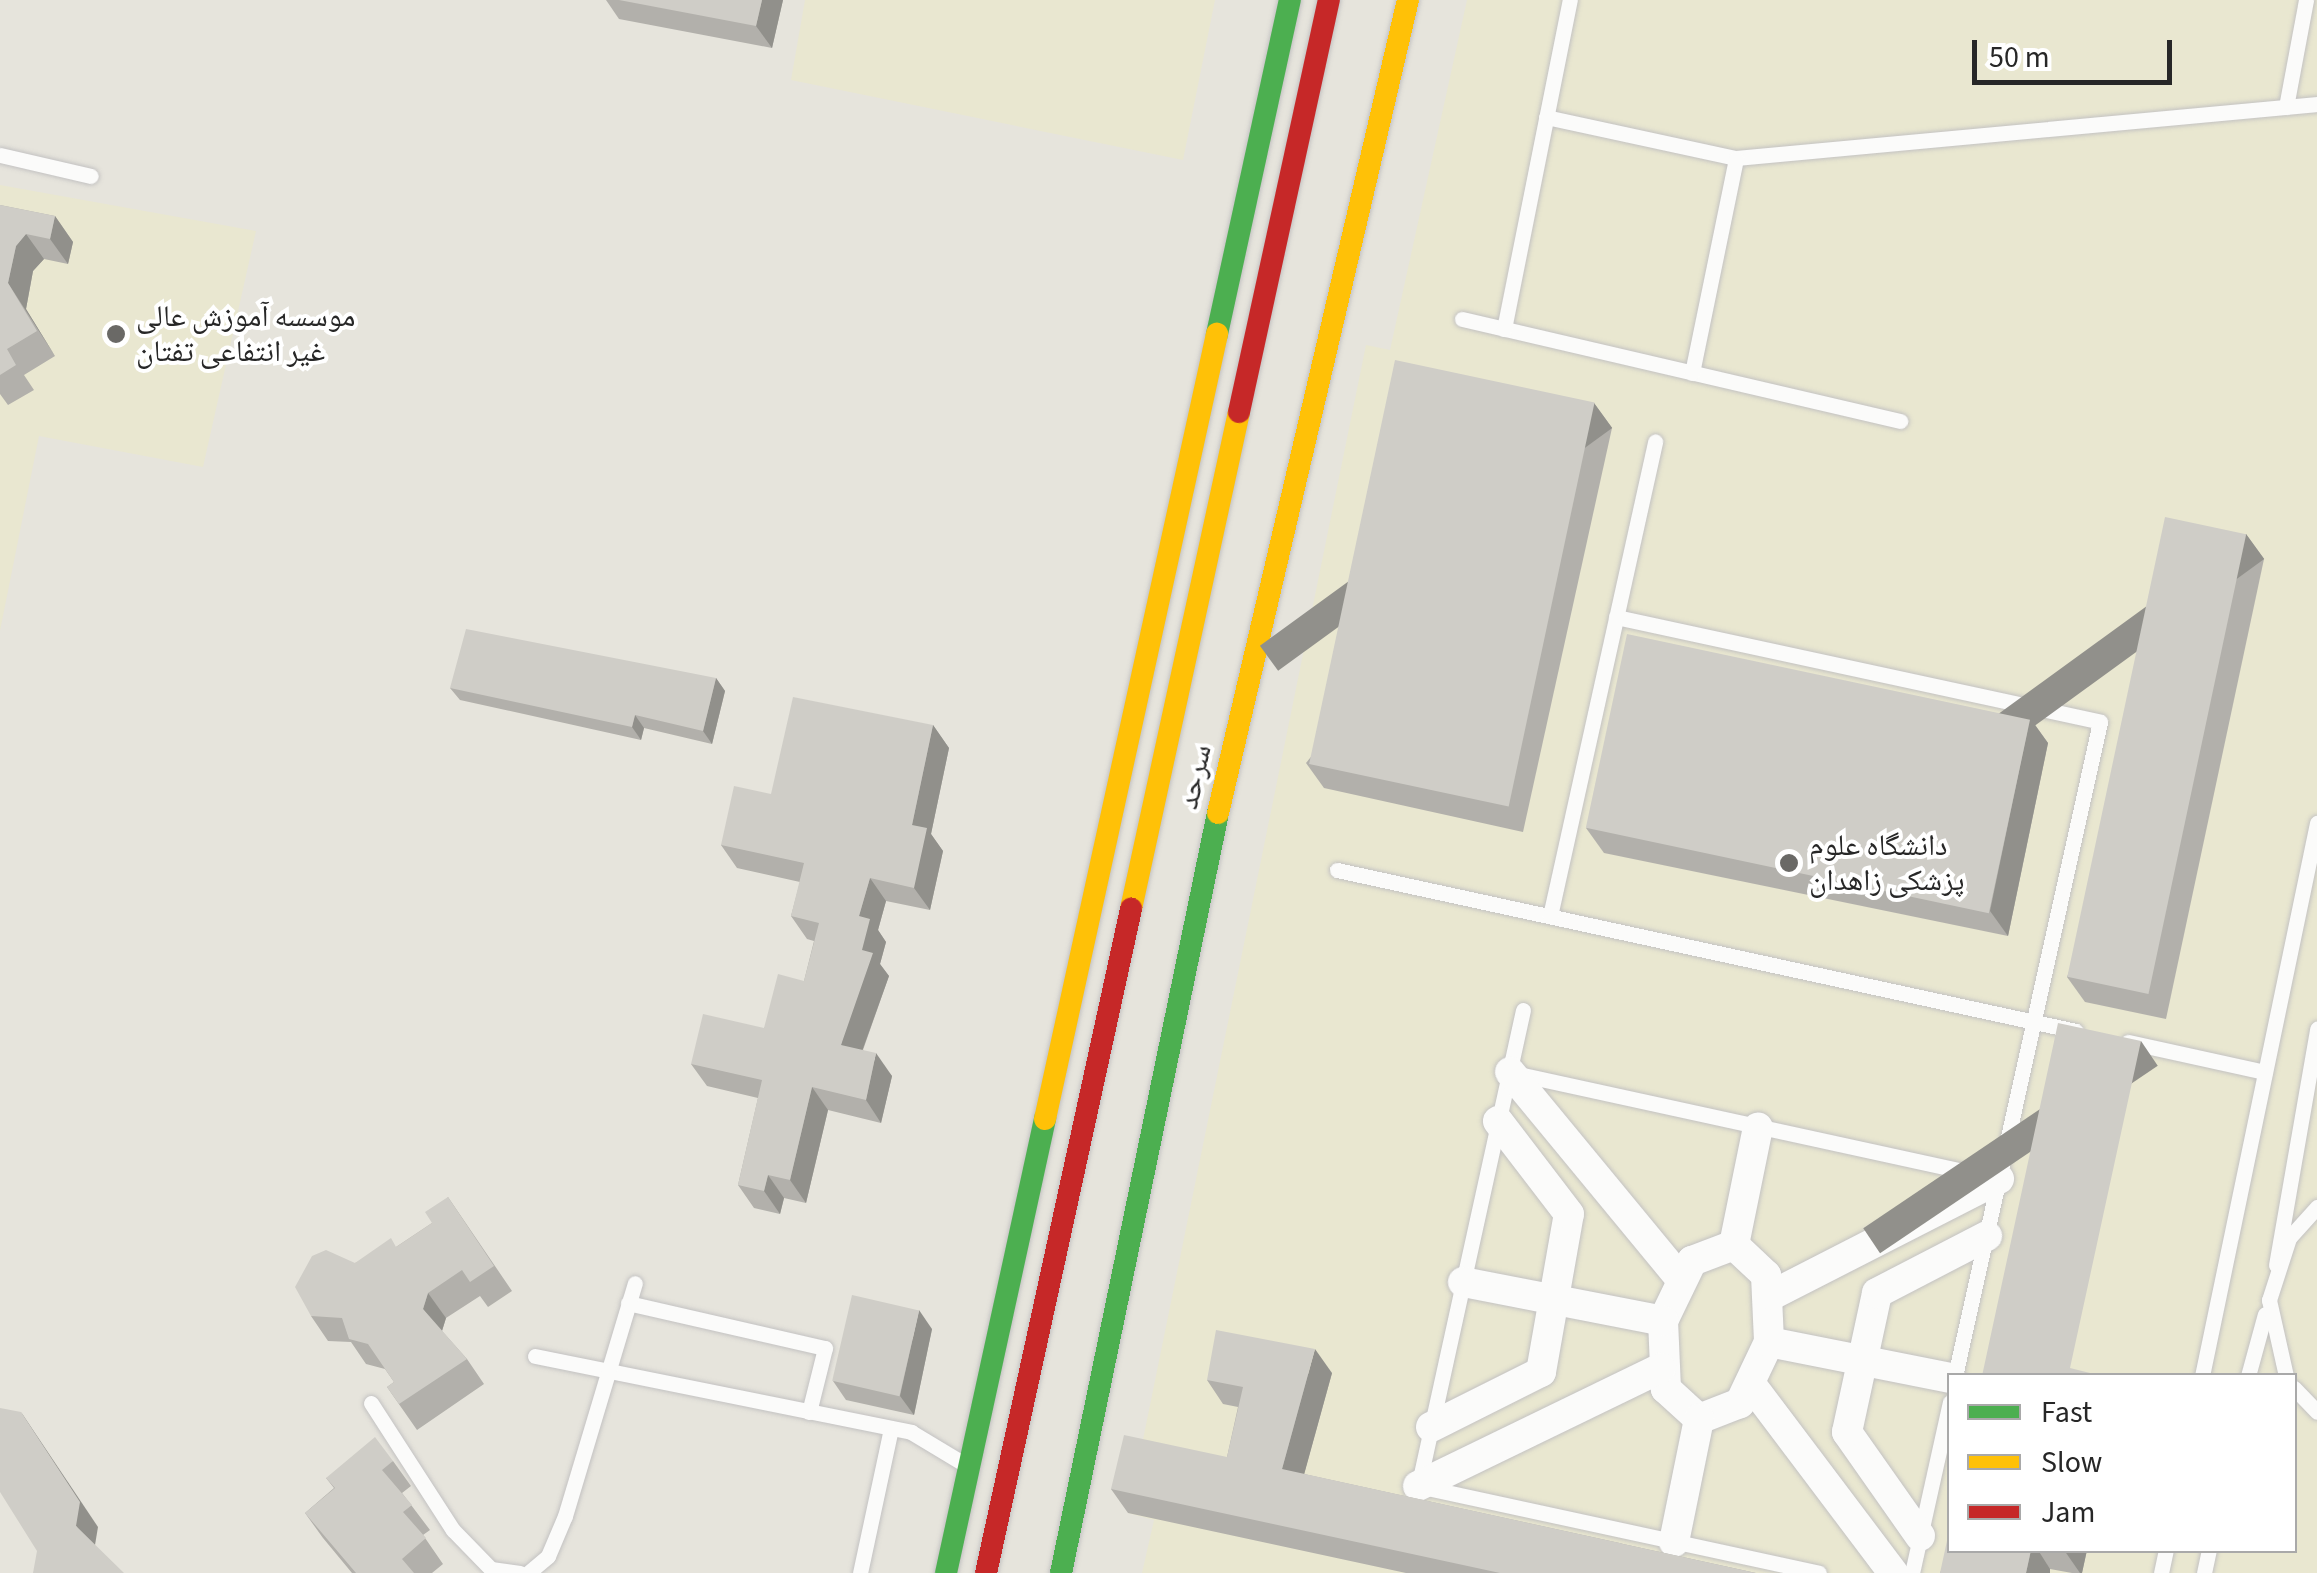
<!DOCTYPE html>
<html>
<head>
<meta charset="utf-8">
<style>
  body { margin:0 }
  #map { position:relative; width:2317px; height:1573px; overflow:hidden; background:#e6e4dc; font-family:"Source Sans 3","Noto Naskh Arabic",sans-serif }
  div>[style] { position:absolute }
  [style*='--x'] { left:calc(var(--x)*1px); top:calc(var(--y)*1px); width:calc(var(--w)*1px); rotate:calc(var(--a)*1deg) }
  .education>* { inset:0; background:#e9e7d0 }
  .roads { filter:drop-shadow(0 0 2px #c3c2c2) drop-shadow(0 0 2px #c3c2c2) }
  .lane>* { height:15px; margin:-7.5px; padding:0 7.5px; transform-origin:7.5px; border-radius:7.5px; background:#fbfbfa }
  .street>* { height:30px; margin:-15px; padding:0 15px; transform-origin:15px; border-radius:15px; background:#fbfbfa }
  .fast>* { height:22px; margin:-11px; padding:0 11px; transform-origin:11px; border-radius:11px; background:#4caf50 }
  .slow>* { height:22px; margin:-11px; padding:0 11px; transform-origin:11px; border-radius:11px; background:#ffc107 }
  .jam>* { height:22px; margin:-11px; padding:0 11px; transform-origin:11px; border-radius:11px; background:#c62828 }
  .wall>* { inset:0; background:#b2b0ab }
  .shaded-wall>* { inset:0; background:#91908b; transform-origin:0 0 }
  .building>* { inset:0; background:#cfcdc7; transform-origin:0 0 }
  .dots>* { width:28px; height:28px; translate:-50% -50%; box-sizing:border-box; border:5px solid #fff; border-radius:50% }
  span { translate:-50% -50%; white-space:nowrap; text-align:center; line-height:1.15; -webkit-text-stroke:8px #fff; paint-order:stroke }
  .poi-label { font-size:30px; color:#272727 }
  .left { translate:0 -50%; text-align:left }
  .street-label { font-size:30px; color:#272727 }
  .legend { position:absolute; left:1947px; top:1373px; width:350px; height:180px; box-sizing:border-box; background:#fff; border:2px solid #a9a9a9; margin:0; padding:12px 18px; list-style:none; font-size:30px; color:#272727 }
  .legend li { display:flex; align-items:center; gap:20px; height:50px }
  .legend b { width:50px; border:2px solid #a9a9a9 }
  .scale { position:absolute; left:1972px; top:40px; width:200px; height:45px; box-sizing:border-box; border:5px solid #272727; border-top:0; padding-left:12px; font-size:30px; line-height:35px; white-space:nowrap; color:#272727; -webkit-text-stroke:8px #fff; paint-order:stroke }
</style>
</head>
<body>
<div id="map">
  <div class="education">
    <i style="clip-path:polygon(805px 0,1215px 0,1183px 160px,791px 80px)"></i>
    <i style="clip-path:polygon(evenodd,1467px 0,2317px 0,2317px 1573px,1142px 1573px,1154px 1520px,1128px 1513px,1366px 345px,1390px 350px,1467px 0,1950px 1376px,2294px 1376px,2294px 1550px,1950px 1550px,1950px 1376px)"></i>
    <i style="clip-path:polygon(0 185px,256px 231px,203px 467px,39px 436px,0 631px)"></i>
  </div>
  <div class="roads">
    <div class="lane">
      <i style="--x:2286;--y:107;--w:109;--a:-79.4"></i>
      <i style="--x:1546;--y:117;--w:194;--a:12.2"></i>
      <i style="--x:1736;--y:158;--w:584;--a:-5.31"></i>
      <i style="--x:0;--y:155;--w:93;--a:13"></i>
      <i style="--x:1462;--y:319;--w:450;--a:13.1"></i>
      <i style="--x:1504;--y:329;--w:336;--a:-78.7"></i>
      <i style="--x:1692;--y:373;--w:219;--a:-78.4"></i>
      <i style="--x:1616;--y:617;--w:495;--a:12.2"></i>
      <i style="--x:2100;--y:722;--w:670;--a:102.5"></i>
      <i style="--x:1337;--y:870;--w:756;--a:12.29"></i>
      <i style="--x:1550;--y:916;--w:486;--a:-77.5"></i>
      <i style="--x:1523;--y:1010;--w:487;--a:102.4"></i>
      <i style="--x:1418;--y:1486;--w:410;--a:12.2"></i>
      <i style="--x:2128;--y:1042;--w:140;--a:12.4"></i>
      <i style="--x:1518;--y:1074;--w:487;--a:12.3"></i>
      <i style="--x:2276;--y:1265;--w:240;--a:-80.1"></i>
      <i style="--x:628;--y:1303;--w:202;--a:12.9"></i>
      <i style="--x:825;--y:1348;--w:66;--a:104"></i>
      <i style="--x:535;--y:1356;--w:384;--a:11.4"></i>
      <i style="--x:911;--y:1432;--w:64;--a:31"></i>
      <i style="--x:2202;--y:1376;--w:565;--a:-78.25"></i>
      <i style="--x:2248;--y:1376;--w:64;--a:-74.7"></i>
      <i style="--x:2286;--y:1376;--w:78;--a:-102.6"></i>
      <i style="--x:2269;--y:1300;--w:65;--a:-72.1"></i>
      <i style="--x:2289;--y:1238;--w:42;--a:-47.9"></i>
      <i style="--x:2294;--y:1388;--w:33;--a:46"></i>
      <i style="--x:371;--y:1403;--w:151;--a:57.2"></i>
      <i style="--x:453;--y:1530;--w:54;--a:45.7"></i>
      <i style="--x:491;--y:1569;--w:29;--a:8"></i>
      <i style="--x:528;--y:1573;--w:26;--a:-40"></i>
      <i style="--x:548;--y:1556;--w:43;--a:-67"></i>
      <i style="--x:565;--y:1516;--w:243;--a:-73.3"></i>
      <i style="--x:860;--y:1573;--w:148;--a:-77.9"></i>
      <i style="--x:1912;--y:1573;--w:175;--a:-77.5"></i>
      <i style="--x:2161;--y:1573;--w:24;--a:-78"></i>
      <i style="--x:2204;--y:1573;--w:24;--a:-78"></i>
    </div>
    <div class="street">
      <i style="--x:1510;--y:1072;--w:266;--a:50.5"></i>
      <i style="--x:1734;--y:1245;--w:44;--a:43.2"></i>
      <i style="--x:1766;--y:1275;--w:67;--a:87.4"></i>
      <i style="--x:1769;--y:1342;--w:68;--a:115.4"></i>
      <i style="--x:1740;--y:1403;--w:44;--a:158.7"></i>
      <i style="--x:1699;--y:1419;--w:45;--a:-137.7"></i>
      <i style="--x:1666;--y:1389;--w:68;--a:-92.5"></i>
      <i style="--x:1663;--y:1321;--w:67;--a:-64.2"></i>
      <i style="--x:1692;--y:1261;--w:45;--a:-20.9"></i>
      <i style="--x:1734;--y:1245;--w:120;--a:-78.5"></i>
      <i style="--x:1463;--y:1282;--w:204;--a:11"></i>
      <i style="--x:1772;--y:1295;--w:255;--a:-27.1"></i>
      <i style="--x:1769;--y:1342;--w:185;--a:11.2"></i>
      <i style="--x:1753;--y:1387;--w:233;--a:53"></i>
      <i style="--x:1431;--y:1427;--w:123;--a:-26.6"></i>
      <i style="--x:1541;--y:1372;--w:160;--a:-80"></i>
      <i style="--x:1569;--y:1214;--w:117;--a:-127.4"></i>
      <i style="--x:1418;--y:1486;--w:270;--a:-25.9"></i>
      <i style="--x:1920;--y:1536;--w:127;--a:-125.1"></i>
      <i style="--x:1847;--y:1432;--w:142;--a:-77.8"></i>
      <i style="--x:1877;--y:1293;--w:124;--a:-27.4"></i>
      <i style="--x:1674;--y:1542;--w:126;--a:-78.5"></i>
    </div>
    <div class="fast">
      <i style="--x:1217;--y:334;--w:342;--a:-77.7"></i>
      <i style="--x:946;--y:1573;--w:465;--a:-77.7"></i>
      <i style="--x:1061;--y:1573;--w:776;--a:-78.33"></i>
    </div>
    <div class="slow">
      <i style="--x:1218;--y:813;--w:835;--a:-76.85"></i>
      <i style="--x:1131;--y:909;--w:509;--a:-77.74"></i>
      <i style="--x:1045;--y:1119;--w:804;--a:-77.64"></i>
    </div>
    <div class="jam">
      <i style="--x:1239;--y:412;--w:422;--a:-77.7"></i>
      <i style="--x:986;--y:1573;--w:680;--a:-77.68"></i>
    </div>
  </div>
  <div class="wall">
    <i style="clip-path:polygon(606px 0,783px 0,772px 48px,619px 19px)"></i>
    <i style="clip-path:polygon(0 205px,55px 216px,73px 242px,68px 264px,44px 259px,33px 271px,26px 309px,55px 356px,24px 375px,34px 390px,8px 405px,0 394px)"></i>
    <i style="clip-path:polygon(1594px 403px,1612px 428px,1523px 832px,1324px 788px,1306px 763px)"></i>
    <i style="clip-path:polygon(2246px 534px,2264px 559px,2166px 1019px,2085px 1002px,2067px 977px)"></i>
    <i style="clip-path:polygon(716px 678px,725px 691px,712px 744px,644px 728px,641px 740px,460px 700px,450px 688px)"></i>
    <i style="clip-path:polygon(2030px 718px,2048px 743px,2008px 936px,1604px 853px,1586px 828px)"></i>
    <i style="clip-path:polygon(933px 725px,949px 748px,931px 834px,943px 851px,930px 910px,886px 901px,878px 930px,886px 942px,880px 964px,889px 976px,863px 1050px,892px 1076px,881px 1123px,828px 1110px,806px 1203px,784px 1198px,780px 1214px,754px 1208px,738px 1185px,758px 1098px,707px 1086px,691px 1064px,764px 1028px,804px 981px,814px 941px,807px 939px,791px 916px,800px 882px,737px 868px,721px 845px,771px 794px)"></i>
    <i style="clip-path:polygon(448px 1197px,512px 1291px,488px 1307px,480px 1296px,446px 1318px,442px 1331px,467px 1359px,484px 1384px,417px 1430px,387px 1387px,394px 1382px,385px 1369px,366px 1364px,351px 1342px,328px 1341px,311px 1316px,355px 1263px,396px 1247px,432px 1223px)"></i>
    <i style="clip-path:polygon(932px 1329px,914px 1415px,846px 1400px,833px 1381px)"></i>
    <i style="clip-path:polygon(1332px 1373px,1304px 1474px,1756px 1573px,1406px 1573px,1128px 1513px,1111px 1489px,1227px 1457px,1238px 1407px,1223px 1404px,1207px 1380px)"></i>
    <i style="clip-path:polygon(393px 1461px,411px 1486px,402px 1493px,430px 1530px,423px 1535px,443px 1564px,432px 1573px,352px 1573px,323px 1538px,305px 1513px,334px 1488px,326px 1478px)"></i>
    <i style="clip-path:polygon(1950px 1550px,2087px 1550px,2082px 1573px,2072px 1573px,2050px 1569px,2050px 1573px,1940px 1573px)"></i>
  </div>
  <div class="shaded-wall">
    <i style="clip-path:polygon(762px 0,783px 0,772px 48px,756px 26px)"></i>
    <i style="clip-path:polygon(55px 216px,73px 242px,68px 264px,50px 239px)"></i>
    <i style="clip-path:polygon(26px 234px,44px 259px,33px 271px,26px 309px,55px 356px,8px 283px,16px 246px)"></i>
    <i style="left:1594px;top:403px;width:31px;height:413px;rotate:54deg"></i>
    <i style="left:2246px;top:534px;width:31px;height:470px;rotate:54deg"></i>
    <i style="clip-path:polygon(716px 678px,725px 691px,712px 744px,703px 731px)"></i>
    <i style="clip-path:polygon(635px 715px,644px 728px,641px 740px,632px 727px)"></i>
    <i style="clip-path:polygon(2030px 718px,2048px 743px,2008px 936px,1990px 911px)"></i>
    <i style="clip-path:polygon(933px 725px,949px 748px,931px 834px,943px 851px,930px 910px,914px 888px,912px 825px)"></i>
    <i style="clip-path:polygon(870px 878px,886px 901px,878px 930px,886px 942px,880px 964px,889px 976px,856px 1068px,841px 1045px,862px 950px,859px 916px)"></i>
    <i style="left:2141px;top:1041px;width:30px;height:335px;rotate:56deg"></i>
    <i style="clip-path:polygon(876px 1053px,892px 1076px,881px 1123px,866px 1100px)"></i>
    <i style="clip-path:polygon(812px 1087px,828px 1110px,806px 1203px,790px 1180px)"></i>
    <i style="clip-path:polygon(768px 1175px,784px 1198px,780px 1214px,764px 1191px)"></i>
    <i style="clip-path:polygon(428px 1293px,446px 1318px,441px 1334px,423px 1309px)"></i>
    <i style="clip-path:polygon(919px 1310px,932px 1329px,914px 1415px,900px 1396px)"></i>
    <i style="clip-path:polygon(1315px 1349px,1332px 1373px,1299px 1493px,1282px 1469px)"></i>
    <i style="clip-path:polygon(21px 1412px,98px 1527px,94px 1551px,76px 1526px)"></i>
    <i style="clip-path:polygon(2031px 1550px,2038px 1550px,2050px 1569px,2050px 1573px,2026px 1573px)"></i>
    <i style="clip-path:polygon(2064px 1550px,2087px 1550px,2082px 1573px,2080px 1573px)"></i>
  </div>
  <div class="building">
    <i style="clip-path:polygon(619px 0,762px 0,756px 26px)"></i>
    <i style="clip-path:polygon(0 205px,55px 216px,50px 239px,26px 234px,16px 246px,8px 283px,37px 331px,7px 349px,16px 365px,0 375px)"></i>
    <i style="left:1395px;top:360px;width:204px;height:413px;rotate:12deg"></i>
    <i style="left:2165px;top:517px;width:83px;height:470px;rotate:12deg"></i>
    <i style="clip-path:polygon(466px 629px,716px 678px,703px 731px,635px 715px,632px 727px,450px 688px)"></i>
    <i style="left:1627px;top:634px;width:412px;height:198px;rotate:12deg"></i>
    <i style="clip-path:polygon(793px 697px,933px 725px,912px 825px,927px 828px,914px 888px,870px 878px,859px 916px,870px 919px,862px 950px,873px 953px,841px 1045px,876px 1053px,866px 1100px,812px 1087px,790px 1180px,768px 1175px,764px 1191px,738px 1185px,762px 1080px,691px 1064px,703px 1014px,764px 1028px,778px 974px,804px 981px,819px 923px,791px 916px,804px 863px,721px 845px,734px 786px,771px 794px)"></i>
    <i style="clip-path:polygon(2058px 1023px,2141px 1041px,2070px 1368px,2102px 1376px,1982px 1376px)"></i>
    <i style="clip-path:polygon(448px 1197px,494px 1266px,470px 1282px,462px 1270px,428px 1293px,423px 1309px,467px 1359px,399px 1404px,387px 1387px,394px 1382px,368px 1344px,349px 1339px,342px 1318px,311px 1316px,295px 1287px,312px 1256px,326px 1250px,355px 1263px,391px 1238px,396px 1247px,432px 1223px,425px 1212px)"></i>
    <i style="left:852px;top:1295px;width:69px;height:88px;rotate:13deg"></i>
    <i style="clip-path:polygon(1216px 1330px,1315px 1349px,1282px 1469px,1756px 1573px,1500px 1573px,1111px 1489px,1124px 1435px,1227px 1457px,1243px 1387px,1207px 1380px)"></i>
    <i style="clip-path:polygon(0 1408px,21px 1412px,80px 1502px,76px 1526px,124px 1573px,33px 1573px,37px 1551px,0 1492px)"></i>
    <i style="clip-path:polygon(375px 1437px,393px 1461px,382px 1470px,412px 1505px,403px 1512px,426px 1538px,402px 1559px,414px 1573px,356px 1573px,305px 1513px,335px 1488px,326px 1478px)"></i>
    <i style="clip-path:polygon(1950px 1527px,1950px 1550px,2031px 1550px,2026px 1573px,1940px 1573px)"></i>
  </div>
  <div class="dots">
    <i style="left:116px;top:334px;background:#6a6966"></i>
    <i style="left:1789px;top:863px;background:#6a6966"></i>
  </div>
  <div class="poi-label">
    <span class="left" style="left:136px;top:334px">موسسه آموزش عالی<br>غیر انتفاعی تفتان</span>
    <span class="left" style="left:1809px;top:863px">دانشگاه علوم<br>پزشکی زاهدان</span>
  </div>
  <div class="street-label">
    <span style="left:1195px;top:777px;rotate:-77deg">سرحد</span>
  </div>
  <ul class="legend">
  <li><b style="height:12px;background:#4caf50"></b>Fast</li>
  <li><b style="height:12px;background:#ffc107"></b>Slow</li>
  <li><b style="height:12px;background:#c62828"></b>Jam</li>
  </ul>
  <div class="scale">50 m</div>
</div>
</body>
</html>
